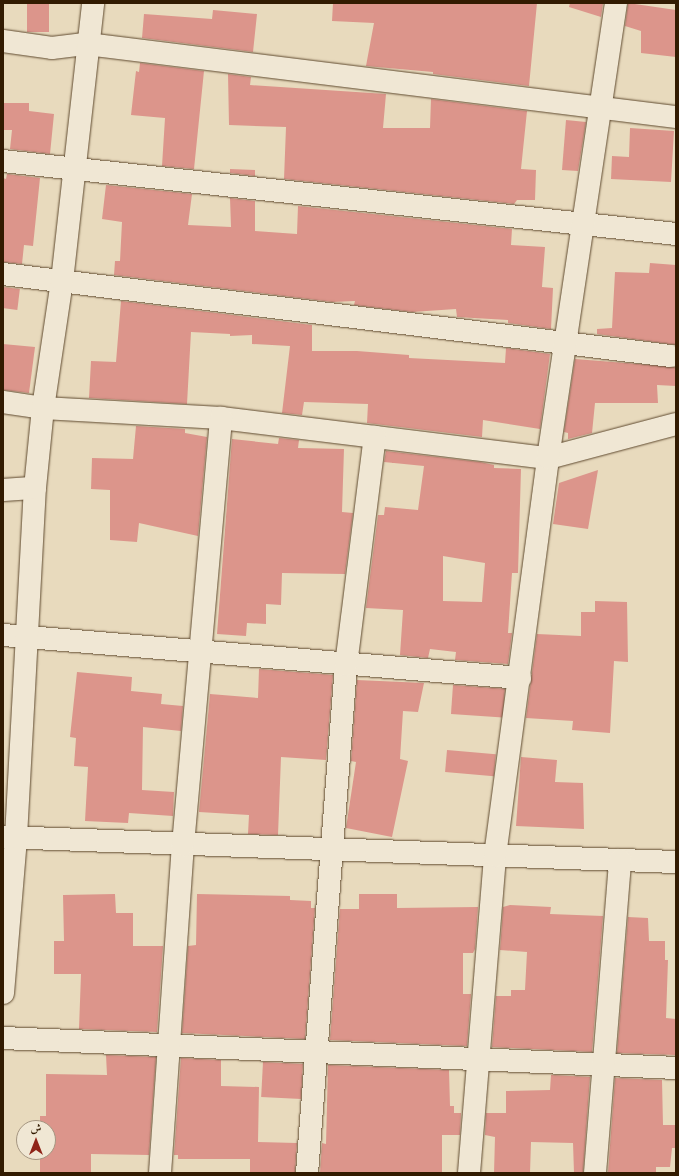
<!DOCTYPE html>
<html>
<head>
<meta charset="utf-8">
<style>
  body { margin:0 }
  #map { position:relative; width:679px; height:1176px; overflow:hidden; background:#e8dabd; font-family:"IM FELL DW Pica",Amiri,serif }
  div>[style] { position:absolute }
  [style*='--x'] { left:calc(var(--x)*1px); top:calc(var(--y)*1px); width:calc(var(--w)*1px); rotate:calc(var(--a)*1deg) }
  .building>* { inset:0; background:#dc958b; transform-origin:0 0 }
  .roads { filter:drop-shadow(0 0 1px #604b30) drop-shadow(0 0 1px #604b30) }
  .minor>* { height:22px; margin:-11px; padding:0 11px; transform-origin:11px; border-radius:11px; background:#f0e7d4 }
  span { translate:-50% -50%; white-space:nowrap; text-align:center; line-height:1.15; -webkit-text-stroke:4px #f0e7d4; paint-order:stroke }
  .frame { position:absolute; inset:0; border:4px solid #321b01; pointer-events:none }
  .north { position:absolute; left:16px; top:1120px; width:40px; height:40px; box-sizing:border-box; background:#f0e7d4; border:1px solid #a49580; border-radius:50%; rotate:0deg; font-size:11px; font-weight:700; line-height:16px; text-align:center; color:#321b01 }
  .north::after { content:''; display:block; margin:auto; width:14px; height:18px; background:#8f2418; clip-path:polygon(50% 0,100% 100%,50% 72%,0 100%) }
</style>
</head>
<body>
<div id="map">
  <div class="building">
    <i style="left:27px;top:3px;width:22px;height:29px"></i>
    <i style="clip-path:polygon(333px 3px,537px 3px,529px 86px,433px 74px,433px 72px,366px 66px,374px 23px,332px 21px)"></i>
    <i style="clip-path:polygon(570px 3px,603px 3px,601px 17px,569px 7px)"></i>
    <i style="clip-path:polygon(628px 3px,676px 10px,676px 57px,641px 53px,641px 31px,625px 26px)"></i>
    <i style="clip-path:polygon(213px 10px,257px 14px,253px 52px,142px 38px,144px 14px,212px 19px)"></i>
    <i style="clip-path:polygon(140px 63px,204px 71px,194px 169px,162px 166px,165px 118px,131px 115px,136px 71px,139px 72px)"></i>
    <i style="clip-path:polygon(228px 74px,251px 77px,250px 85px,386px 94px,383px 128px,430px 128px,431px 99px,527px 111px,521px 169px,536px 170px,535px 200px,517px 200px,514px 204px,284px 179px,286px 127px,229px 125px)"></i>
    <i style="clip-path:polygon(3px 103px,29px 103px,29px 111px,54px 114px,50px 154px,10px 149px,12px 130px,3px 130px)"></i>
    <i style="clip-path:polygon(566px 120px,586px 122px,578px 171px,562px 170px)"></i>
    <i style="clip-path:polygon(630px 128px,674px 131px,671px 182px,611px 179px,612px 156px,629px 157px)"></i>
    <i style="clip-path:polygon(230px 169px,255px 170px,255px 176px,230px 173px)"></i>
    <i style="clip-path:polygon(7px 174px,40px 178px,33px 246px,24px 245px,22px 264px,3px 262px,3px 178px,6px 179px)"></i>
    <i style="clip-path:polygon(106px 185px,192px 194px,188px 225px,231px 227px,230px 198px,255px 201px,255px 231px,297px 234px,298px 206px,512px 229px,511px 245px,545px 247px,542px 287px,553px 288px,551px 329px,508px 323px,508px 320px,457px 317px,456px 309px,412px 312px,354px 305px,355px 301px,332px 302px,114px 275px,115px 261px,120px 261px,122px 222px,102px 219px)"></i>
    <i style="clip-path:polygon(650px 263px,676px 265px,676px 345px,597px 334px,597px 329px,612px 328px,615px 272px,649px 273px)"></i>
    <i style="left:3px;top:287px;width:17px;height:21px;rotate:7deg"></i>
    <i style="clip-path:polygon(121px 301px,312px 325px,312px 351px,357px 351px,409px 355px,409px 358px,505px 363px,506px 348px,550px 354px,540px 429px,483px 420px,482px 437px,367px 423px,368px 404px,304px 402px,302px 415px,282px 413px,290px 346px,252px 344px,252px 335px,230px 336px,230px 334px,191px 332px,187px 404px,89px 398px,91px 361px,116px 362px)"></i>
    <i style="clip-path:polygon(3px 344px,35px 347px,29px 393px,3px 390px)"></i>
    <i style="clip-path:polygon(575px 359px,676px 367px,676px 386px,657px 385px,658px 403px,595px 403px,592px 433px,568px 439px,568px 433px,564px 432px)"></i>
    <i style="clip-path:polygon(136px 426px,185px 429px,185px 433px,207px 437px,198px 536px,139px 523px,137px 542px,110px 540px,110px 490px,91px 489px,92px 458px,133px 459px)"></i>
    <i style="clip-path:polygon(279px 438px,299px 440px,298px 448px,344px 449px,342px 512px,353px 513px,345px 574px,282px 573px,281px 605px,266px 604px,266px 624px,247px 623px,246px 636px,217px 634px,232px 439px,278px 444px)"></i>
    <i style="clip-path:polygon(evenodd,386px 451px,480px 462px,494px 465px,494px 468px,521px 469px,518px 573px,512px 573px,508px 633px,512px 633px,508px 664px,455px 660px,456px 652px,430px 649px,428px 658px,400px 655px,403px 610px,366px 608px,378px 515px,384px 515px,385px 507px,418px 510px,424px 466px,384px 462px,386px 451px,443px 556px,485px 563px,482px 602px,443px 601px,443px 556px)"></i>
    <i style="clip-path:polygon(598px 470px,588px 529px,553px 524px,559px 483px)"></i>
    <i style="clip-path:polygon(595px 601px,627px 602px,628px 662px,614px 661px,610px 733px,572px 730px,573px 721px,526px 718px,537px 634px,581px 636px,581px 612px,595px 612px)"></i>
    <i style="clip-path:polygon(259px 669px,333px 675px,326px 760px,281px 757px,278px 835px,248px 834px,249px 815px,199px 812px,210px 694px,258px 698px)"></i>
    <i style="clip-path:polygon(77px 672px,132px 677px,131px 691px,162px 694px,161px 704px,183px 706px,181px 731px,143px 727px,142px 790px,174px 792px,173px 816px,129px 813px,128px 823px,85px 821px,88px 767px,74px 766px,76px 738px,70px 737px)"></i>
    <i style="clip-path:polygon(357px 680px,424px 683px,418px 712px,403px 711px,400px 759px,408px 761px,392px 837px,346px 828px,356px 762px,351px 761px)"></i>
    <i style="left:453px;top:685px;width:52px;height:29px;rotate:4deg"></i>
    <i style="left:447px;top:750px;width:49px;height:22px;rotate:5deg"></i>
    <i style="clip-path:polygon(521px 757px,557px 760px,555px 782px,583px 783px,584px 829px,516px 826px)"></i>
    <i style="clip-path:polygon(115px 894px,116px 913px,133px 913px,133px 946px,163px 946px,157px 1032px,79px 1029px,81px 974px,54px 974px,54px 941px,64px 941px,63px 895px)"></i>
    <i style="clip-path:polygon(197px 894px,290px 896px,290px 900px,311px 901px,311px 908px,315px 908px,305px 1039px,182px 1033px,188px 946px,196px 945px)"></i>
    <i style="clip-path:polygon(359px 894px,397px 894px,397px 908px,478px 907px,475px 949px,473px 953px,463px 953px,463px 994px,471px 994px,467px 1046px,330px 1040px,340px 909px,359px 909px)"></i>
    <i style="clip-path:polygon(510px 905px,551px 907px,550px 914px,603px 916px,592px 1052px,492px 1047px,496px 996px,511px 996px,511px 990px,525px 990px,527px 952px,500px 950px,503px 907px)"></i>
    <i style="clip-path:polygon(628px 917px,648px 918px,649px 941px,665px 941px,665px 960px,668px 960px,666px 1018px,676px 1019px,676px 1055px,617px 1053px)"></i>
    <i style="clip-path:polygon(106px 1055px,156px 1057px,149px 1155px,91px 1154px,91px 1173px,40px 1173px,40px 1152px,48px 1152px,48px 1128px,40px 1128px,40px 1116px,46px 1116px,46px 1074px,107px 1075px)"></i>
    <i style="clip-path:polygon(181px 1058px,221px 1060px,221px 1086px,259px 1087px,258px 1142px,297px 1143px,295px 1173px,250px 1173px,250px 1159px,178px 1159px,178px 1155px,174px 1155px)"></i>
    <i style="left:263px;top:1062px;width:40px;height:35px;rotate:3deg"></i>
    <i style="clip-path:polygon(328px 1065px,449px 1070px,450px 1106px,454px 1106px,454px 1113px,461px 1113px,460px 1135px,442px 1135px,442px 1173px,320px 1173px,322px 1143px,326px 1144px)"></i>
    <i style="clip-path:polygon(551px 1075px,590px 1077px,583px 1173px,574px 1173px,573px 1143px,531px 1142px,530px 1173px,494px 1173px,495px 1137px,485px 1135px,486px 1113px,506px 1113px,506px 1091px,550px 1090px)"></i>
    <i style="clip-path:polygon(615px 1078px,662px 1080px,663px 1125px,676px 1125px,676px 1148px,672px 1148px,670px 1167px,656px 1167px,656px 1173px,608px 1173px)"></i>
  </div>
  <div class="roads">
    <div class="minor">
      <i style="--x:3;--y:41;--w:49;--a:8.1"></i>
      <i style="--x:52;--y:48;--w:35;--a:-7"></i>
      <i style="--x:87;--y:44;--w:594;--a:7.07"></i>
      <i style="--x:3;--y:161;--w:677;--a:6.19"></i>
      <i style="--x:3;--y:274;--w:673;--a:7"></i>
      <i style="--x:3;--y:402;--w:40;--a:8.5"></i>
      <i style="--x:43;--y:408;--w:178;--a:3.2"></i>
      <i style="--x:221;--y:418;--w:329;--a:7"></i>
      <i style="--x:548;--y:458;--w:132;--a:-14.9"></i>
      <i style="--x:3;--y:490;--w:32;--a:-4"></i>
      <i style="--x:3;--y:635;--w:519;--a:4.75"></i>
      <i style="--x:3;--y:837;--w:673;--a:2.13"></i>
      <i style="--x:3;--y:993;--w:157;--a:-85.2"></i>
      <i style="--x:16;--y:837;--w:350;--a:-86.9"></i>
      <i style="--x:35;--y:488;--w:80;--a:-84.3"></i>
      <i style="--x:43;--y:408;--w:128;--a:-81.5"></i>
      <i style="--x:62;--y:281;--w:280;--a:-83.6"></i>
      <i style="--x:3;--y:1038;--w:674;--a:2.55"></i>
      <i style="--x:160;--y:1173;--w:329;--a:-86"></i>
      <i style="--x:183;--y:845;--w:429;--a:-84.9"></i>
      <i style="--x:307;--y:1173;--w:509;--a:-85.61"></i>
      <i style="--x:346;--y:665;--w:230;--a:-82.8"></i>
      <i style="--x:469;--y:1173;--w:318;--a:-85.3"></i>
      <i style="--x:495;--y:856;--w:402;--a:-82.4"></i>
      <i style="--x:548;--y:458;--w:460;--a:-81.5"></i>
      <i style="--x:595;--y:1173;--w:314;--a:-85.4"></i>
    </div>
  </div>
  <div class="frame"></div>
  <div class="north">ش</div>
</div>
</body>
</html>
